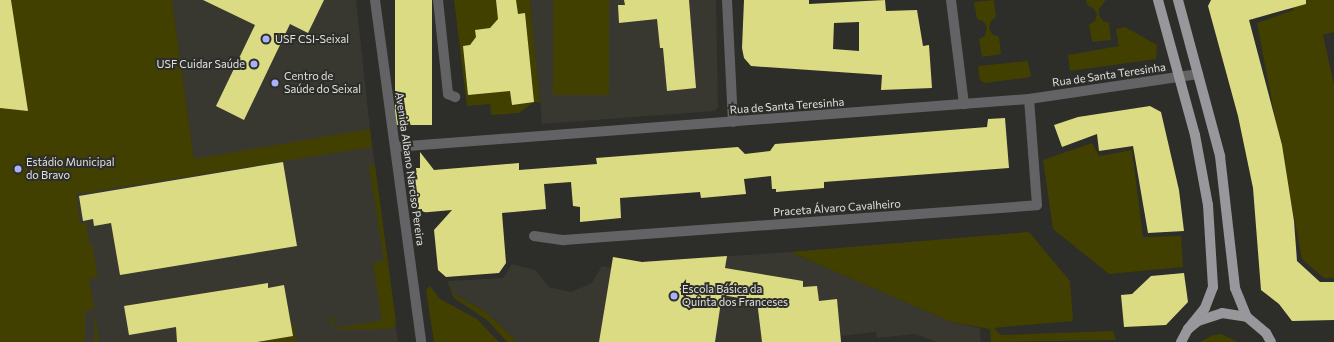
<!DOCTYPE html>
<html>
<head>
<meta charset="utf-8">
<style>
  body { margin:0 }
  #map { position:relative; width:1334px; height:342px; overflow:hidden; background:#2d2d29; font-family:Commissioner,sans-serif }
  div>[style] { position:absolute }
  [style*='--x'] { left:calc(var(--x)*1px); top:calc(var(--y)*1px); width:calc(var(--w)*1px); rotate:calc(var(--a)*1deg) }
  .built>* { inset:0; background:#383830 }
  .green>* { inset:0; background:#414001; transform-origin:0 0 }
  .building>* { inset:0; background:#dbdb83; transform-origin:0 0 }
  .minor>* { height:10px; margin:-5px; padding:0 5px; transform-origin:5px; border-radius:5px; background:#636365 }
  .major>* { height:10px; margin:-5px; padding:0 5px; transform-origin:5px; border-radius:5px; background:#98989c }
  .dots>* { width:11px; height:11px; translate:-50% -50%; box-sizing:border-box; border:2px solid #2d2d29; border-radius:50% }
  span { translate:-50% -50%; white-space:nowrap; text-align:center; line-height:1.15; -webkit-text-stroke:4px #2d2d29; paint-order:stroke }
  .poi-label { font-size:11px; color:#e0e0de }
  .left { translate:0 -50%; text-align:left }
  .right { translate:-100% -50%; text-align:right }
  .street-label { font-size:11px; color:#e0e0de }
</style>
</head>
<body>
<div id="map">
  <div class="built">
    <i style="clip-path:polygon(172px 0,356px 0,370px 129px,398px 342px,46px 342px,38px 185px,194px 159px)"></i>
    <i style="clip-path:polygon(530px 0,716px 0,718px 107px,715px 111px,542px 124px)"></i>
    <i style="clip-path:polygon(790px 252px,951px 322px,980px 328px,981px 342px,936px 342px,915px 334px,877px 338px,876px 332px,841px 336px,841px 342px,517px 342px,485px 311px,455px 295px,447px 281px,503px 278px,512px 264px,535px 270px,549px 287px,571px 292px,592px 283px,602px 266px,611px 268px,613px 257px,642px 262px)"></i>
  </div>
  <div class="green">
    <i style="clip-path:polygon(11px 0,172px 0,194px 159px,370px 129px,372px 147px,76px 194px,80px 223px,86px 222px,89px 244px,92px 244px,98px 277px,89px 279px,94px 309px,85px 311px,85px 342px,0 342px,0 6px,12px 4px)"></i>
    <i style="clip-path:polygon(454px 0,530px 0,540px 102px,534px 102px,519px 113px,491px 115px,490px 104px,467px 106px)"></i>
    <i style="left:553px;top:0;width:56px;height:95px"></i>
    <i style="clip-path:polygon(994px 0,996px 17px,991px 21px,989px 28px,992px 34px,999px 37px,1001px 54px,982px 57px,979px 39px,985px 36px,987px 27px,983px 21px,977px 19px,974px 2px)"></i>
    <i style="clip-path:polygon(1086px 0,1106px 0,1099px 9px,1099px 15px,1103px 21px,1109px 23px,1111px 40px,1092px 42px,1089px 25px,1095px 21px,1097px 14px,1093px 8px,1087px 5px)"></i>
    <i style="clip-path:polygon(1292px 0,1334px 0,1334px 32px,1323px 35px,1334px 85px,1334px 278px,1324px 278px,1302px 259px,1257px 23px,1294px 10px)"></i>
    <i style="clip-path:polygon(1125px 27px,1157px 45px,1156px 59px,1070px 71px,1068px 55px,1119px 46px,1116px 29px)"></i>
    <i style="clip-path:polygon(1028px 61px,1031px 77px,985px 83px,980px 80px,978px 66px)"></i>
    <i style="clip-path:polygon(1092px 143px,1099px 156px,1132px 150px,1143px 237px,1181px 236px,1183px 267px,1109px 274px,1053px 229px,1043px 160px)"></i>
    <i style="clip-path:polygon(375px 165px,396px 322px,393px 328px,388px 329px,336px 330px,328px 318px,333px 317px,335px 329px,382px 320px,373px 263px,384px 260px,369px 166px)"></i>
    <i style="clip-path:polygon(1029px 232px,1070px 281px,1073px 321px,994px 328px,1001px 335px,1113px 331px,1116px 340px,991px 342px,990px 329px,951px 322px,790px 252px)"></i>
    <i style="clip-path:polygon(447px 281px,455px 295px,485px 311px,517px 342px,507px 342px,487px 320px,454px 298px)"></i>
    <i style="clip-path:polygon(430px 286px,440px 299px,477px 319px,499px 342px,434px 342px,426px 290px)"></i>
    <i style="clip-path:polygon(95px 313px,99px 342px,94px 342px)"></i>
    <i style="clip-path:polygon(293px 323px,296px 342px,257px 342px,293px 336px,291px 324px)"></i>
    <i style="clip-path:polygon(1221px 334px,1238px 342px,1200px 342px,1213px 335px)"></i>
  </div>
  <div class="building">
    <i style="clip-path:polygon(0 0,11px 0,28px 111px,0 108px)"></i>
    <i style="clip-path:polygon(203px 0,324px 0,308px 33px,290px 24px,244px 120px,216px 106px,255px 25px)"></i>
    <i style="left:395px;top:0;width:37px;height:125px"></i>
    <i style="clip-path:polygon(496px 0,516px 0,518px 14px,525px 13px,534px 102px,512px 105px,510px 91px,468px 95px,463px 46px,470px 45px,476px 37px,475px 30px,490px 28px,498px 19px)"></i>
    <i style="clip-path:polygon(624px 0,689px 0,696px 88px,667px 91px,663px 48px,660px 48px,657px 19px,619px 23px,618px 5px,625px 5px)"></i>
    <i style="clip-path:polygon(evenodd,744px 0,809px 0,809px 4px,885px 0,886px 11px,917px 10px,923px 46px,929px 45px,932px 88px,881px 90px,882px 75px,751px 66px,744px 58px,742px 48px,744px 0,859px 22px,859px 51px,833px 49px,834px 23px,859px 22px)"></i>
    <i style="clip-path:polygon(1211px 0,1306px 0,1306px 4px,1249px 20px,1282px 145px,1294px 221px,1297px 261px,1320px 282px,1334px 282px,1334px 320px,1292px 321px,1279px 304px,1261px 290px,1253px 188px,1238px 116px,1208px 6px)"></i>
    <i style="clip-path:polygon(1150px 106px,1161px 112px,1179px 190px,1184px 231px,1148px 233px,1133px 146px,1099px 151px,1097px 134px,1062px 147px,1054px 125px,1078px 117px)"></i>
    <i style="clip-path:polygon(1005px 118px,1009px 168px,824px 182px,824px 188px,776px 192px,776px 189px,772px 189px,771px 176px,744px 179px,746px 194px,701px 198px,700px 192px,620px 198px,621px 218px,580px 222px,580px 207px,573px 206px,571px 182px,544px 184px,546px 209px,502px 213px,506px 263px,499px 273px,446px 277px,438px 270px,434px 230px,452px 210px,418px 213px,414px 176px,416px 176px,416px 168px,420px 168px,420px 152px,434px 170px,519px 163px,519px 170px,597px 164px,596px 158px,738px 147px,745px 154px,770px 151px,775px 144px,987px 127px,988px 119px)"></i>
    <i style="clip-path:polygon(283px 162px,297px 246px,120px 275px,111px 223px,94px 226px,93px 219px,83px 221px,79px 196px)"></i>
    <i style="clip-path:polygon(727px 256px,725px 268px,803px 281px,803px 287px,817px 286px,819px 301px,837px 299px,841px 342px,762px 342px,757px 301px,722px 295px,715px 342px,599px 342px,613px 257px,642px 262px)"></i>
    <i style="clip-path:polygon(1184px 273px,1188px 302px,1166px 325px,1124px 327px,1121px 295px,1132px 294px,1151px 276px)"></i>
    <i style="clip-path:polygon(268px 283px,268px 288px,284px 285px,293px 336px,257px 342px,177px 342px,176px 327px,129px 335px,124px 306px)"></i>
  </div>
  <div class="minor">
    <i style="--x:375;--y:0;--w:345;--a:82.3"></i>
    <i style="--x:438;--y:0;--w:95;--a:83.9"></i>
    <i style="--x:448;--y:94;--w:8;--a:23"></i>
    <i style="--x:727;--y:0;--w:122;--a:87.2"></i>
    <i style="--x:951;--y:0;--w:105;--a:82.9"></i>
    <i style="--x:395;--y:147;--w:636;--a:-4.33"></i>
    <i style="--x:1029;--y:99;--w:171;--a:-8.4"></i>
    <i style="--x:534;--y:236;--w:30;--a:8"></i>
    <i style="--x:564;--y:240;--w:474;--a:-4.2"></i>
    <i style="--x:1037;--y:205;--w:106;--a:-94.3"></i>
  </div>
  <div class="major">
    <i style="--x:1158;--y:0;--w:140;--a:74.7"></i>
    <i style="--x:1195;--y:135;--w:71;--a:79.5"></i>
    <i style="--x:1208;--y:205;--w:82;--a:86.5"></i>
    <i style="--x:1213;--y:287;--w:22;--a:111"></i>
    <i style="--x:1205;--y:308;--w:27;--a:129"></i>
    <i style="--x:1178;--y:0;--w:162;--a:74.9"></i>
    <i style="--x:1220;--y:156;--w:133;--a:83.5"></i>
    <i style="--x:1235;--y:288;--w:31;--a:68"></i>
    <i style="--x:1181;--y:342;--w:15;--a:-62"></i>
    <i style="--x:1188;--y:329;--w:13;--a:-39"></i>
    <i style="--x:1198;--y:321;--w:25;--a:-18"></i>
    <i style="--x:1222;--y:313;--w:25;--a:9"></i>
    <i style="--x:1247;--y:317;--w:25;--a:40"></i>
    <i style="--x:1266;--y:333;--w:10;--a:61"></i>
  </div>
  <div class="dots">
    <i style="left:266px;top:39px;background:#a9b0fc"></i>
    <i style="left:254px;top:64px;background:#a9b0fc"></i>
    <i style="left:275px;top:83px;background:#a9b0fc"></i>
    <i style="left:18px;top:169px;background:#a9b0fc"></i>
    <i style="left:674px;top:296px;background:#a9b0fc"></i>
  </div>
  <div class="poi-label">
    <span class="left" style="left:275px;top:39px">USF CSI-Seixal</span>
    <span class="right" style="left:245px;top:64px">USF Cuidar Saúde</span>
    <span class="left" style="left:284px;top:83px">Centro de<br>Saúde do Seixal</span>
    <span class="left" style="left:26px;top:169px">Estádio Municipal<br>do Bravo</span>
    <span class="left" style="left:682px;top:296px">Escola Básica da<br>Quinta dos Franceses</span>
  </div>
  <div class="street-label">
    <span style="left:1109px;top:75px;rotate:-8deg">Rua de Santa Teresinha</span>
    <span style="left:787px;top:106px;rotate:-4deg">Rua de Santa Teresinha</span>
    <span style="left:410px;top:169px;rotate:82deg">Avenida Albano Narciso Pereira</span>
    <span style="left:837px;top:208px;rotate:-4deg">Praceta Álvaro Cavalheiro</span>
  </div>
</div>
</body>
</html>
